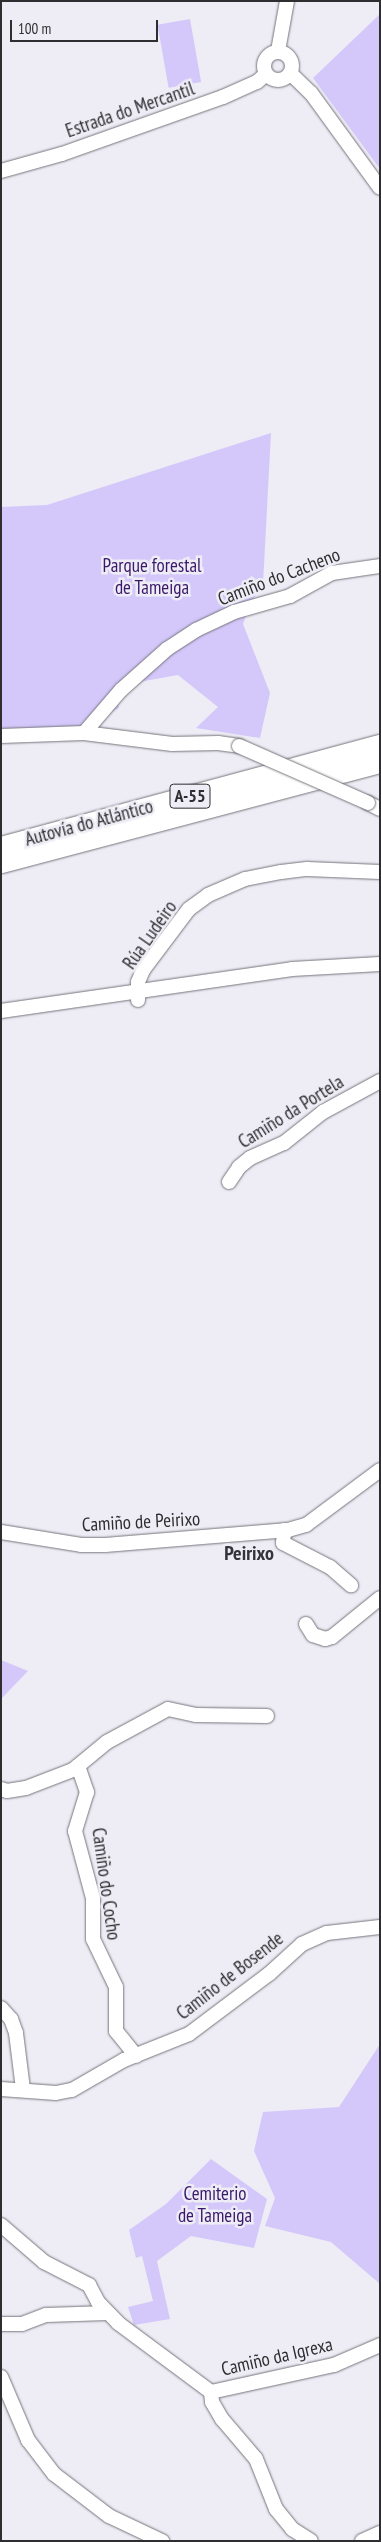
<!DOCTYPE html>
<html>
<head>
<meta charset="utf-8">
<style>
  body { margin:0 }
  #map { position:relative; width:381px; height:2542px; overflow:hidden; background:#eeecf5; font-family:"PT Sans Narrow",sans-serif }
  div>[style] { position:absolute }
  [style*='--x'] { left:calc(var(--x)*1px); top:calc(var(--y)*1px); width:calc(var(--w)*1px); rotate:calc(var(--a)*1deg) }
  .green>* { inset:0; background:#d4c8fb; transform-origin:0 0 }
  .roads { filter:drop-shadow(0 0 1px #76747b) drop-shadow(0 0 1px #76747b) }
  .minor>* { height:14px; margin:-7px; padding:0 7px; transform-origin:7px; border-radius:7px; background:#fff }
  .minor>.ring { margin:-7px; padding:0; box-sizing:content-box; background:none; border:14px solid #fff; border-radius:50% }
  .highway>* { height:21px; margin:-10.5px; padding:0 10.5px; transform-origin:10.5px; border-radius:10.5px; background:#fff }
  .bridges { filter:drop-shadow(0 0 1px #76747b) drop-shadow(0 0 1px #76747b) }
  .minor-bridge>* { height:14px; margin:-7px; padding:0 7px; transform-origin:7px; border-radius:7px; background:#fff }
  span { translate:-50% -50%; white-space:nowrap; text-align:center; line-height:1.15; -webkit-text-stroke:5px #eeecf5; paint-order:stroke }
  .shield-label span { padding:1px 4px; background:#eeecf5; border:1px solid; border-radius:4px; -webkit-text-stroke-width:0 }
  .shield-label { font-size:18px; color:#2e2e31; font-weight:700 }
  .street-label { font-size:19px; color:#2e2e31 }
  .park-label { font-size:19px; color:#3a196c }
  .neighbourhood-label { font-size:20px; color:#343339; font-weight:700 }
  .frame { position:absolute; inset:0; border:2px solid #2e2e31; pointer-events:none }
  .scale { position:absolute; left:10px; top:20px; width:148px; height:22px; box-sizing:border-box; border:2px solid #2e2e31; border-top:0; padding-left:6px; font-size:15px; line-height:18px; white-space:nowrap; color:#2e2e31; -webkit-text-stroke:4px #eeecf5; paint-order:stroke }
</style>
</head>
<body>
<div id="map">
  <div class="green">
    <i style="clip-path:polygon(380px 14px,380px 169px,313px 78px)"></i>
    <i style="left:190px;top:19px;width:64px;height:33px;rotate:80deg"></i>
    <i style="clip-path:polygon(271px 433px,263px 584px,250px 604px,243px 624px,270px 693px,260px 738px,196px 728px,218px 707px,178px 675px,116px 686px,119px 708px,80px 728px,1px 730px,1px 507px,47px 505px)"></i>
    <i style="clip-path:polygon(1px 1660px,28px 1671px,1px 1699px)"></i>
    <i style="clip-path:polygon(380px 2044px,380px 2284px,331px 2242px,265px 2226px,275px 2198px,254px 2151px,263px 2112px,339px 2107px)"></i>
    <i style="clip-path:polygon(211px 2159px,267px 2199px,254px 2248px,191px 2236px,157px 2261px,170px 2319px,134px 2325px,128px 2307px,153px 2301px,142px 2256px,136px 2258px,129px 2230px,166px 2204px)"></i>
  </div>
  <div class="roads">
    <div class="minor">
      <i style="--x:278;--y:51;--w:51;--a:-79.8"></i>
      <i class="ring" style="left:264px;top:52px;width:14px;height:14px"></i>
      <i style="--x:290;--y:73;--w:29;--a:44"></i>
      <i style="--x:311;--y:93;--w:117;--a:54"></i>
      <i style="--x:1;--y:171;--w:63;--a:-15.6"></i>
      <i style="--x:62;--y:154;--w:171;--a:-19.5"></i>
      <i style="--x:223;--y:97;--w:37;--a:-24"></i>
      <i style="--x:257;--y:82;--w:12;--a:-42"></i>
      <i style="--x:84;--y:733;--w:57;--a:-49.3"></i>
      <i style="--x:121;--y:690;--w:62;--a:-41.7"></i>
      <i style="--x:167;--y:649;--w:35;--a:-33"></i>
      <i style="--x:196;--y:630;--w:42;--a:-25.3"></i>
      <i style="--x:234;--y:612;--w:58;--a:-15.9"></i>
      <i style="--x:290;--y:596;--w:48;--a:-28.7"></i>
      <i style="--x:332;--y:573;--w:49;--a:-8.3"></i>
      <i style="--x:1;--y:736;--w:83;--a:-2.1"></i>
      <i style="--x:84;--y:733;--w:89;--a:7.1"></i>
      <i style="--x:172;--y:744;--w:46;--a:-1.2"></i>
      <i style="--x:218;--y:743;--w:21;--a:8"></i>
      <i style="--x:368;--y:803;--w:13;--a:27"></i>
      <i style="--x:138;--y:1000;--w:18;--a:-90"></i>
      <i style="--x:138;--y:982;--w:13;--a:-67"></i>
      <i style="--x:143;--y:970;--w:76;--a:-53"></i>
      <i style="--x:189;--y:909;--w:24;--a:-36"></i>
      <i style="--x:208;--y:895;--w:40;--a:-23.4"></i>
      <i style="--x:245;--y:879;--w:37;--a:-11"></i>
      <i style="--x:281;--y:872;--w:26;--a:-7"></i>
      <i style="--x:307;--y:869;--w:73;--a:2.4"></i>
      <i style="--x:1;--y:1011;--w:294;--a:-8.2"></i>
      <i style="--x:292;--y:969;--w:88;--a:-3.3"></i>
      <i style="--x:229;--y:1182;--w:18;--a:-56"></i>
      <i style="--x:239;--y:1167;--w:14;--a:-39"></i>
      <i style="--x:250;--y:1158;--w:37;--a:-24"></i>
      <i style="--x:284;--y:1143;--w:50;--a:-38.5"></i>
      <i style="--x:323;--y:1112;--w:65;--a:-28.5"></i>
      <i style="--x:284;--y:1530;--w:13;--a:94"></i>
      <i style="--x:283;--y:1543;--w:53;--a:27.1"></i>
      <i style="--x:330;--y:1567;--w:28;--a:41"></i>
      <i style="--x:1;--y:1532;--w:81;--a:9.2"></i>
      <i style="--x:81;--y:1545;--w:24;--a:0"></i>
      <i style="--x:105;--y:1545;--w:184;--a:-4.7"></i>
      <i style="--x:288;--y:1530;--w:19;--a:-16"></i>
      <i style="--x:306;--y:1525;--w:92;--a:-36.6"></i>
      <i style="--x:306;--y:1624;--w:13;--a:58"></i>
      <i style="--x:313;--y:1635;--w:13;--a:18"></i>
      <i style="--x:325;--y:1639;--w:7;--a:-16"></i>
      <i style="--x:332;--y:1637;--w:62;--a:-39.1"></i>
      <i style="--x:78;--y:1766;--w:28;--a:71"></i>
      <i style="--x:87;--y:1792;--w:41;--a:107.1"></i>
      <i style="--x:75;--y:1831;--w:69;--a:75"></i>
      <i style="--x:93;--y:1898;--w:41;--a:90"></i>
      <i style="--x:93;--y:1939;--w:53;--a:64.4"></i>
      <i style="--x:116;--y:1987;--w:44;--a:90"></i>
      <i style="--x:116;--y:2031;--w:32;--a:51"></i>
      <i style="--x:1;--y:1789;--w:6;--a:18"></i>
      <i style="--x:7;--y:1791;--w:19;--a:-9"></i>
      <i style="--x:26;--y:1788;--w:50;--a:-21"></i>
      <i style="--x:73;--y:1770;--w:44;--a:-39.5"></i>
      <i style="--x:107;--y:1742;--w:69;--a:-28.4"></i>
      <i style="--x:168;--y:1709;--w:29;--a:12"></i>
      <i style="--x:196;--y:1715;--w:71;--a:0.8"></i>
      <i style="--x:1;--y:2008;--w:15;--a:48"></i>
      <i style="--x:11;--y:2019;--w:15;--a:70"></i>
      <i style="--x:16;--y:2033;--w:56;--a:82.9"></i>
      <i style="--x:1;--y:2089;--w:55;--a:4.2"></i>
      <i style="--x:56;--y:2093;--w:16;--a:-11"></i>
      <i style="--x:72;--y:2090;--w:60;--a:-30"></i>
      <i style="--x:124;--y:2060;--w:70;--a:-21.8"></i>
      <i style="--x:189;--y:2034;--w:100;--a:-36.9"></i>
      <i style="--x:269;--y:1974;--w:45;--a:-42.3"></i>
      <i style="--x:302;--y:1944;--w:27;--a:-24"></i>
      <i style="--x:327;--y:1933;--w:53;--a:-6.5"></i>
      <i style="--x:1;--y:2225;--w:57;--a:40.7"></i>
      <i style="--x:44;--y:2262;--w:51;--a:27.1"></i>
      <i style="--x:89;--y:2285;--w:19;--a:62"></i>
      <i style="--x:98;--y:2302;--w:29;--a:46"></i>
      <i style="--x:118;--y:2323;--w:116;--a:36.6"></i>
      <i style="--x:211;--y:2392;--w:126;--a:-12.4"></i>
      <i style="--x:334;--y:2365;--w:50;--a:-23.5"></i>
      <i style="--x:1;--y:2324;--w:21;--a:0"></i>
      <i style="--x:22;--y:2324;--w:26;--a:-21"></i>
      <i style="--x:46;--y:2315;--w:62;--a:-1.8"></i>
      <i style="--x:1;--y:2377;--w:69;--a:66.8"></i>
      <i style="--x:28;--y:2440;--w:43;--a:52.6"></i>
      <i style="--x:54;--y:2474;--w:69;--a:37.4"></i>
      <i style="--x:109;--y:2516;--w:59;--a:25.3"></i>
      <i style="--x:211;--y:2392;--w:10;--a:84"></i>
      <i style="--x:212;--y:2402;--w:20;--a:60"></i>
      <i style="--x:222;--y:2419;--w:52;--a:49.6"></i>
      <i style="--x:256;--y:2459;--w:54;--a:68.2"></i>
      <i style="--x:276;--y:2509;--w:26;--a:51"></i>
      <i style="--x:292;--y:2529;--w:22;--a:32"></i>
      <i style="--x:362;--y:2541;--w:20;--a:-24"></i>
    </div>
    <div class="highway">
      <i style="--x:1;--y:847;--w:392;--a:-15.1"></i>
      <i style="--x:1;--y:862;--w:392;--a:-14.8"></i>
    </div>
  </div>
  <div class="bridges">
    <div class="minor-bridge">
      <i style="--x:239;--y:746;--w:141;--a:23.8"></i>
    </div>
  </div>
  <div class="shield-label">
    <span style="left:190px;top:796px">A-55</span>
  </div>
  <div class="street-label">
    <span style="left:130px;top:110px;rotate:-19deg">Estrada do Mercantil</span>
    <span style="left:279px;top:577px;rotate:-21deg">Camiño do Cacheno</span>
    <span style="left:89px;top:823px;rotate:-15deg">Autovía do Atlántico</span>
    <span style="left:150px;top:935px;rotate:-55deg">Rúa Ludeiro</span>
    <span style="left:291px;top:1112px;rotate:-32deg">Camiño da Portela</span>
    <span style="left:141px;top:1522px;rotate:-3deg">Camiño de Peirixo</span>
    <span style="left:106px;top:1884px;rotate:82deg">Camiño do Cocho</span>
    <span style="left:230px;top:1976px;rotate:-38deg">Camiño de Bosende</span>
    <span style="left:277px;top:2357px;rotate:-13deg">Camiño da Igrexa</span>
  </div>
  <div class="park-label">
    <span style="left:152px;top:577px">Parque forestal<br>de Tameiga</span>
    <span style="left:215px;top:2205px">Cemiterio<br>de Tameiga</span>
  </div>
  <div class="neighbourhood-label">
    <span style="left:249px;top:1553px">Peirixo</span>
  </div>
  <div class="frame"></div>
  <div class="scale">100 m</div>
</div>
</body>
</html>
